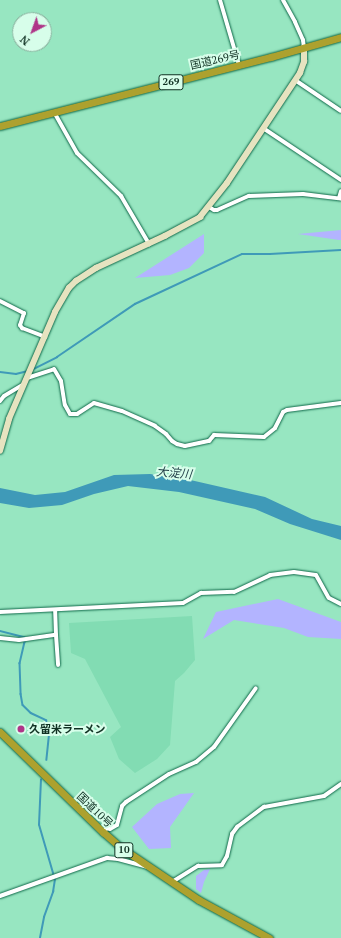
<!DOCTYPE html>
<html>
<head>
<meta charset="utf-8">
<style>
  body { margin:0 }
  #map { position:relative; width:341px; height:938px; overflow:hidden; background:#97e6c1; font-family:"PT Serif","Noto Sans JP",serif }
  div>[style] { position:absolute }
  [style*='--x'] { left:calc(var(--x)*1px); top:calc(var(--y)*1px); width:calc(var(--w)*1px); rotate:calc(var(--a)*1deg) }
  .built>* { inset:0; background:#82dcb3 }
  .green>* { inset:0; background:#b3b4ff }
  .water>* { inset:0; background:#3f9ab8 }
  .stream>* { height:1.5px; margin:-0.75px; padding:0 0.75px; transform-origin:0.75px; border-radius:0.75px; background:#3f9ab8 }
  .roads { filter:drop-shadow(0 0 1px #0f6949) drop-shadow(0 0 1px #0f6949) }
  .street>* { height:4px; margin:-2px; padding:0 2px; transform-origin:2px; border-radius:2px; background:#fff }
  .secondary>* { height:5.5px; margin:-2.75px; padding:0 2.75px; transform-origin:2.75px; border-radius:2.75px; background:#e6e3c0 }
  .highway>* { height:7px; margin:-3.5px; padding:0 3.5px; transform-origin:3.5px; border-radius:3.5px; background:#ada12e }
  .dots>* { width:11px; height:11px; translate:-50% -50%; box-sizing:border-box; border:2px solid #d7feea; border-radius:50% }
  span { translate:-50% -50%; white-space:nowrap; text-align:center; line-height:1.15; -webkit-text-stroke:4px #d7feea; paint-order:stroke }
  .shield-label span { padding:1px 3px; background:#d7feea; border:1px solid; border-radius:3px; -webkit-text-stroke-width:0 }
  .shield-label { font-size:10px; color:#103123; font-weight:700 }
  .street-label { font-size:11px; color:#103123 }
  .poi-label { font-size:11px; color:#103123; font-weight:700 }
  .left { translate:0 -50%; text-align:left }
  .water-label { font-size:12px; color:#1c3842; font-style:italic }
  .north { position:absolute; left:12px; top:12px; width:40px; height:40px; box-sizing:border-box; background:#d7feea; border:1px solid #87ac9a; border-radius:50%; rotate:221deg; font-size:11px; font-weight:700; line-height:16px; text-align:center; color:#103123 }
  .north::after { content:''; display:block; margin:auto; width:14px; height:18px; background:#af3588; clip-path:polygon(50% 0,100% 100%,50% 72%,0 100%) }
</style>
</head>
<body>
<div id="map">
  <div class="built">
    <i style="clip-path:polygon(192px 616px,195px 660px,184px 673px,175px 681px,170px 745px,157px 759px,135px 773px,119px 759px,110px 737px,121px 727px,85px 659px,71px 653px,69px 623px)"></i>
  </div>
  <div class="green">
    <i style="clip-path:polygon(341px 230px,341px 240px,339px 240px,298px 234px)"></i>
    <i style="clip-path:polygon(204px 234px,204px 253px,189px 268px,170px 275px,135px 278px)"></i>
    <i style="clip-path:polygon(278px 599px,341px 622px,341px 639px,308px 637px,284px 628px,234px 620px,203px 639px,216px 612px)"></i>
    <i style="clip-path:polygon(194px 793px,170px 827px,171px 848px,149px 849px,132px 827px,157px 804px,180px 794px)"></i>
    <i style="clip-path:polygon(210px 869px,204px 882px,201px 893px,196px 889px,196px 876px,204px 870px)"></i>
  </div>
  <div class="water">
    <i style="clip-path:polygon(150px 474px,186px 479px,265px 497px,312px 519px,341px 526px,341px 540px,290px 524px,255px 509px,179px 492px,128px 486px,94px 494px,62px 505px,29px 508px,0 503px,0 488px,35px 495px,65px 492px,114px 475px)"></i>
  </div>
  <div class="stream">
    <i style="--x:32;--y:370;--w:28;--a:-27"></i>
    <i style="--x:57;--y:357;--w:94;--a:-34.2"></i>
    <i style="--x:135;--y:304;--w:118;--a:-25"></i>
    <i style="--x:242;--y:254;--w:28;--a:0"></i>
    <i style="--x:270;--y:254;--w:71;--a:-3.2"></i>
    <i style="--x:0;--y:372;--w:16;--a:7"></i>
    <i style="--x:16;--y:374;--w:12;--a:-14"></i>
    <i style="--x:0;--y:631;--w:25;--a:14"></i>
    <i style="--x:24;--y:637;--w:5;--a:79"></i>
    <i style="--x:25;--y:642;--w:22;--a:103"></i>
    <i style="--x:20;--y:663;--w:31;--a:88"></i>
    <i style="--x:21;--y:694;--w:11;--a:80"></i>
    <i style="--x:23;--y:705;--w:11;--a:45"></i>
    <i style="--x:31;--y:713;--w:17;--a:25"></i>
    <i style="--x:46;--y:720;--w:11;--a:68"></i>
    <i style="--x:50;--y:730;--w:30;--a:96"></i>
    <i style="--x:40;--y:938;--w:21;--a:-79"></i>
    <i style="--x:44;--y:917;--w:27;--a:-70"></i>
    <i style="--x:53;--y:892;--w:12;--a:-81"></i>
    <i style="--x:55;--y:880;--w:57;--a:-106.2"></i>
    <i style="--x:39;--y:825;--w:45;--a:-87.5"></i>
  </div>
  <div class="roads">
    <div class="street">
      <i style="--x:220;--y:0;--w:68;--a:73.7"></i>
      <i style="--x:283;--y:0;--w:25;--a:61"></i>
      <i style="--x:295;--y:22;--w:20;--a:66"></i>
      <i style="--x:303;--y:40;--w:8;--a:83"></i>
      <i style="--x:295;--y:80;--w:55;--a:34"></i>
      <i style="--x:54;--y:112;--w:47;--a:60.7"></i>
      <i style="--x:77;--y:153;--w:62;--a:44.3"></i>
      <i style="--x:121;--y:196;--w:56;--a:59.7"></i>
      <i style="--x:263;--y:128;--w:94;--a:33.7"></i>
      <i style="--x:339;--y:198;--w:7;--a:-74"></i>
      <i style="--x:209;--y:207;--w:6;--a:31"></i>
      <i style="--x:214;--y:210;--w:3;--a:0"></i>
      <i style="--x:217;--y:210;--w:35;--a:-24"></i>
      <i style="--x:249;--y:196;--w:54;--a:-2.1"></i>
      <i style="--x:303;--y:194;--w:38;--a:7"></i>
      <i style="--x:0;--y:301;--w:27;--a:27"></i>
      <i style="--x:24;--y:313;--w:13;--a:108"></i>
      <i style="--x:20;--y:325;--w:4;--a:56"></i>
      <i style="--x:22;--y:328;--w:25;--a:21"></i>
      <i style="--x:27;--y:378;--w:28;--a:-18"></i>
      <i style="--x:54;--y:369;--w:14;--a:60"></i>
      <i style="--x:61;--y:381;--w:24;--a:81"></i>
      <i style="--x:65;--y:405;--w:10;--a:61"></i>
      <i style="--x:70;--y:414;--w:7;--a:0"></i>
      <i style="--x:77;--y:414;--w:20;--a:-33"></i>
      <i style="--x:94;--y:403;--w:29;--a:16"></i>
      <i style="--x:122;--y:411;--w:36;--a:24"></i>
      <i style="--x:155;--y:426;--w:14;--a:36"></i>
      <i style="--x:166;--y:434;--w:9;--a:49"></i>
      <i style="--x:172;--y:441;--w:6;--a:31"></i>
      <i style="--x:177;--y:444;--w:8;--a:14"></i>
      <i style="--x:185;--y:446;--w:25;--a:-12"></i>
      <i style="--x:209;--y:441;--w:8;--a:-50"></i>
      <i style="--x:214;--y:435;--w:50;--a:2.3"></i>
      <i style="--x:264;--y:437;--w:14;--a:-39"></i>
      <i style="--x:275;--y:428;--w:18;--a:-63"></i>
      <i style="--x:283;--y:412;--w:4;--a:-27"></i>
      <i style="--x:287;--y:410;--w:54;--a:-7.4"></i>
      <i style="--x:0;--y:401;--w:6;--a:-51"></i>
      <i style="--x:4;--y:396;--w:23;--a:-31"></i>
      <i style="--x:0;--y:612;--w:183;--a:-2.8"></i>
      <i style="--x:183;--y:603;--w:21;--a:-29"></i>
      <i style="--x:201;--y:593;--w:33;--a:-2"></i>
      <i style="--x:234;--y:592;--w:40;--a:-25"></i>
      <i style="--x:270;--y:575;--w:24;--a:-7"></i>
      <i style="--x:294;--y:572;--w:22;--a:8"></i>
      <i style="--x:316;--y:575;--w:26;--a:61"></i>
      <i style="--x:329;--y:598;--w:13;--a:27"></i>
      <i style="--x:56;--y:635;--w:30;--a:86"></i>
      <i style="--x:0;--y:638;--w:19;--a:6"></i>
      <i style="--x:19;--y:640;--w:37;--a:-8"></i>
      <i style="--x:56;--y:635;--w:25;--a:-92"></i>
      <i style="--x:103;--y:832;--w:6;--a:-45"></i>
      <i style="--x:107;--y:828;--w:3;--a:18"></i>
      <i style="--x:110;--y:829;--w:8;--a:-30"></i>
      <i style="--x:117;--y:825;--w:20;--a:-75"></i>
      <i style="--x:122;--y:806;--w:6;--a:-45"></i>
      <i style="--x:126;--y:802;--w:51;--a:-33.1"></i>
      <i style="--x:169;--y:774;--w:30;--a:-24"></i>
      <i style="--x:196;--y:762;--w:23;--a:-40"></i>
      <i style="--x:214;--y:747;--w:72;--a:-54.6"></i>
      <i style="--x:172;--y:882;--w:31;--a:-32"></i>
      <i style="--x:198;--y:866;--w:24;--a:-2"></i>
      <i style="--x:222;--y:865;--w:10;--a:-61"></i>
      <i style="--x:227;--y:856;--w:23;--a:-77"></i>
      <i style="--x:232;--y:834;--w:9;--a:-54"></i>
      <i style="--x:237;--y:827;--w:34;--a:-37"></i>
      <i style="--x:264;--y:807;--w:61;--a:-10.4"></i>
      <i style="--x:324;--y:796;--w:21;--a:-35"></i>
      <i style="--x:0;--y:896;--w:114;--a:-19.6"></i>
      <i style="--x:107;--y:858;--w:11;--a:5"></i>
      <i style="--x:118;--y:859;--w:31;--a:15"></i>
    </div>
    <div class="secondary">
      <i style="--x:0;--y:451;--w:33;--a:-74"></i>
      <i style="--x:9;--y:419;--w:116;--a:-66.7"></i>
      <i style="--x:55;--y:312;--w:28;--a:-60"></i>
      <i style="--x:69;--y:288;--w:10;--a:-45"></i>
      <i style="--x:76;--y:281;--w:24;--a:-33"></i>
      <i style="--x:96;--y:268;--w:76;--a:-24.9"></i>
      <i style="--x:165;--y:236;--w:40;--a:-28"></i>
      <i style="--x:200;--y:217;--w:43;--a:-51.5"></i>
      <i style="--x:227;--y:183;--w:132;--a:-56.4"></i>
      <i style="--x:300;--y:73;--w:12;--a:-70"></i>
      <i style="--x:304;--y:62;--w:14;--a:-90"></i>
    </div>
    <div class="highway">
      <i style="--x:0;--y:126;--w:280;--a:-14.3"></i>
      <i style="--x:271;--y:57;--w:73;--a:-15.9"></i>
      <i style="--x:0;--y:732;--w:144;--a:44.2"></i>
      <i style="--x:103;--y:832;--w:23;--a:41"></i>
      <i style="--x:120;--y:847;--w:95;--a:33.9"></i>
      <i style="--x:199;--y:900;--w:80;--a:28.5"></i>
    </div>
  </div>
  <div class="dots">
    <i style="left:21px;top:729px;background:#af3588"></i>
  </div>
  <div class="shield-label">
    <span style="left:171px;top:82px">269</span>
    <span style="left:124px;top:850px">10</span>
  </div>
  <div class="street-label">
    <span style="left:215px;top:60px;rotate:-13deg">国道269号</span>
    <span style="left:95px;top:810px;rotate:44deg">国道10号</span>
  </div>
  <div class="poi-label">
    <span class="left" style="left:29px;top:729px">久留米ラーメン</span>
  </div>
  <div class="water-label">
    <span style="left:174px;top:473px;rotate:5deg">大淀川</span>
  </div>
  <div class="north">N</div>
</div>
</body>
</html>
